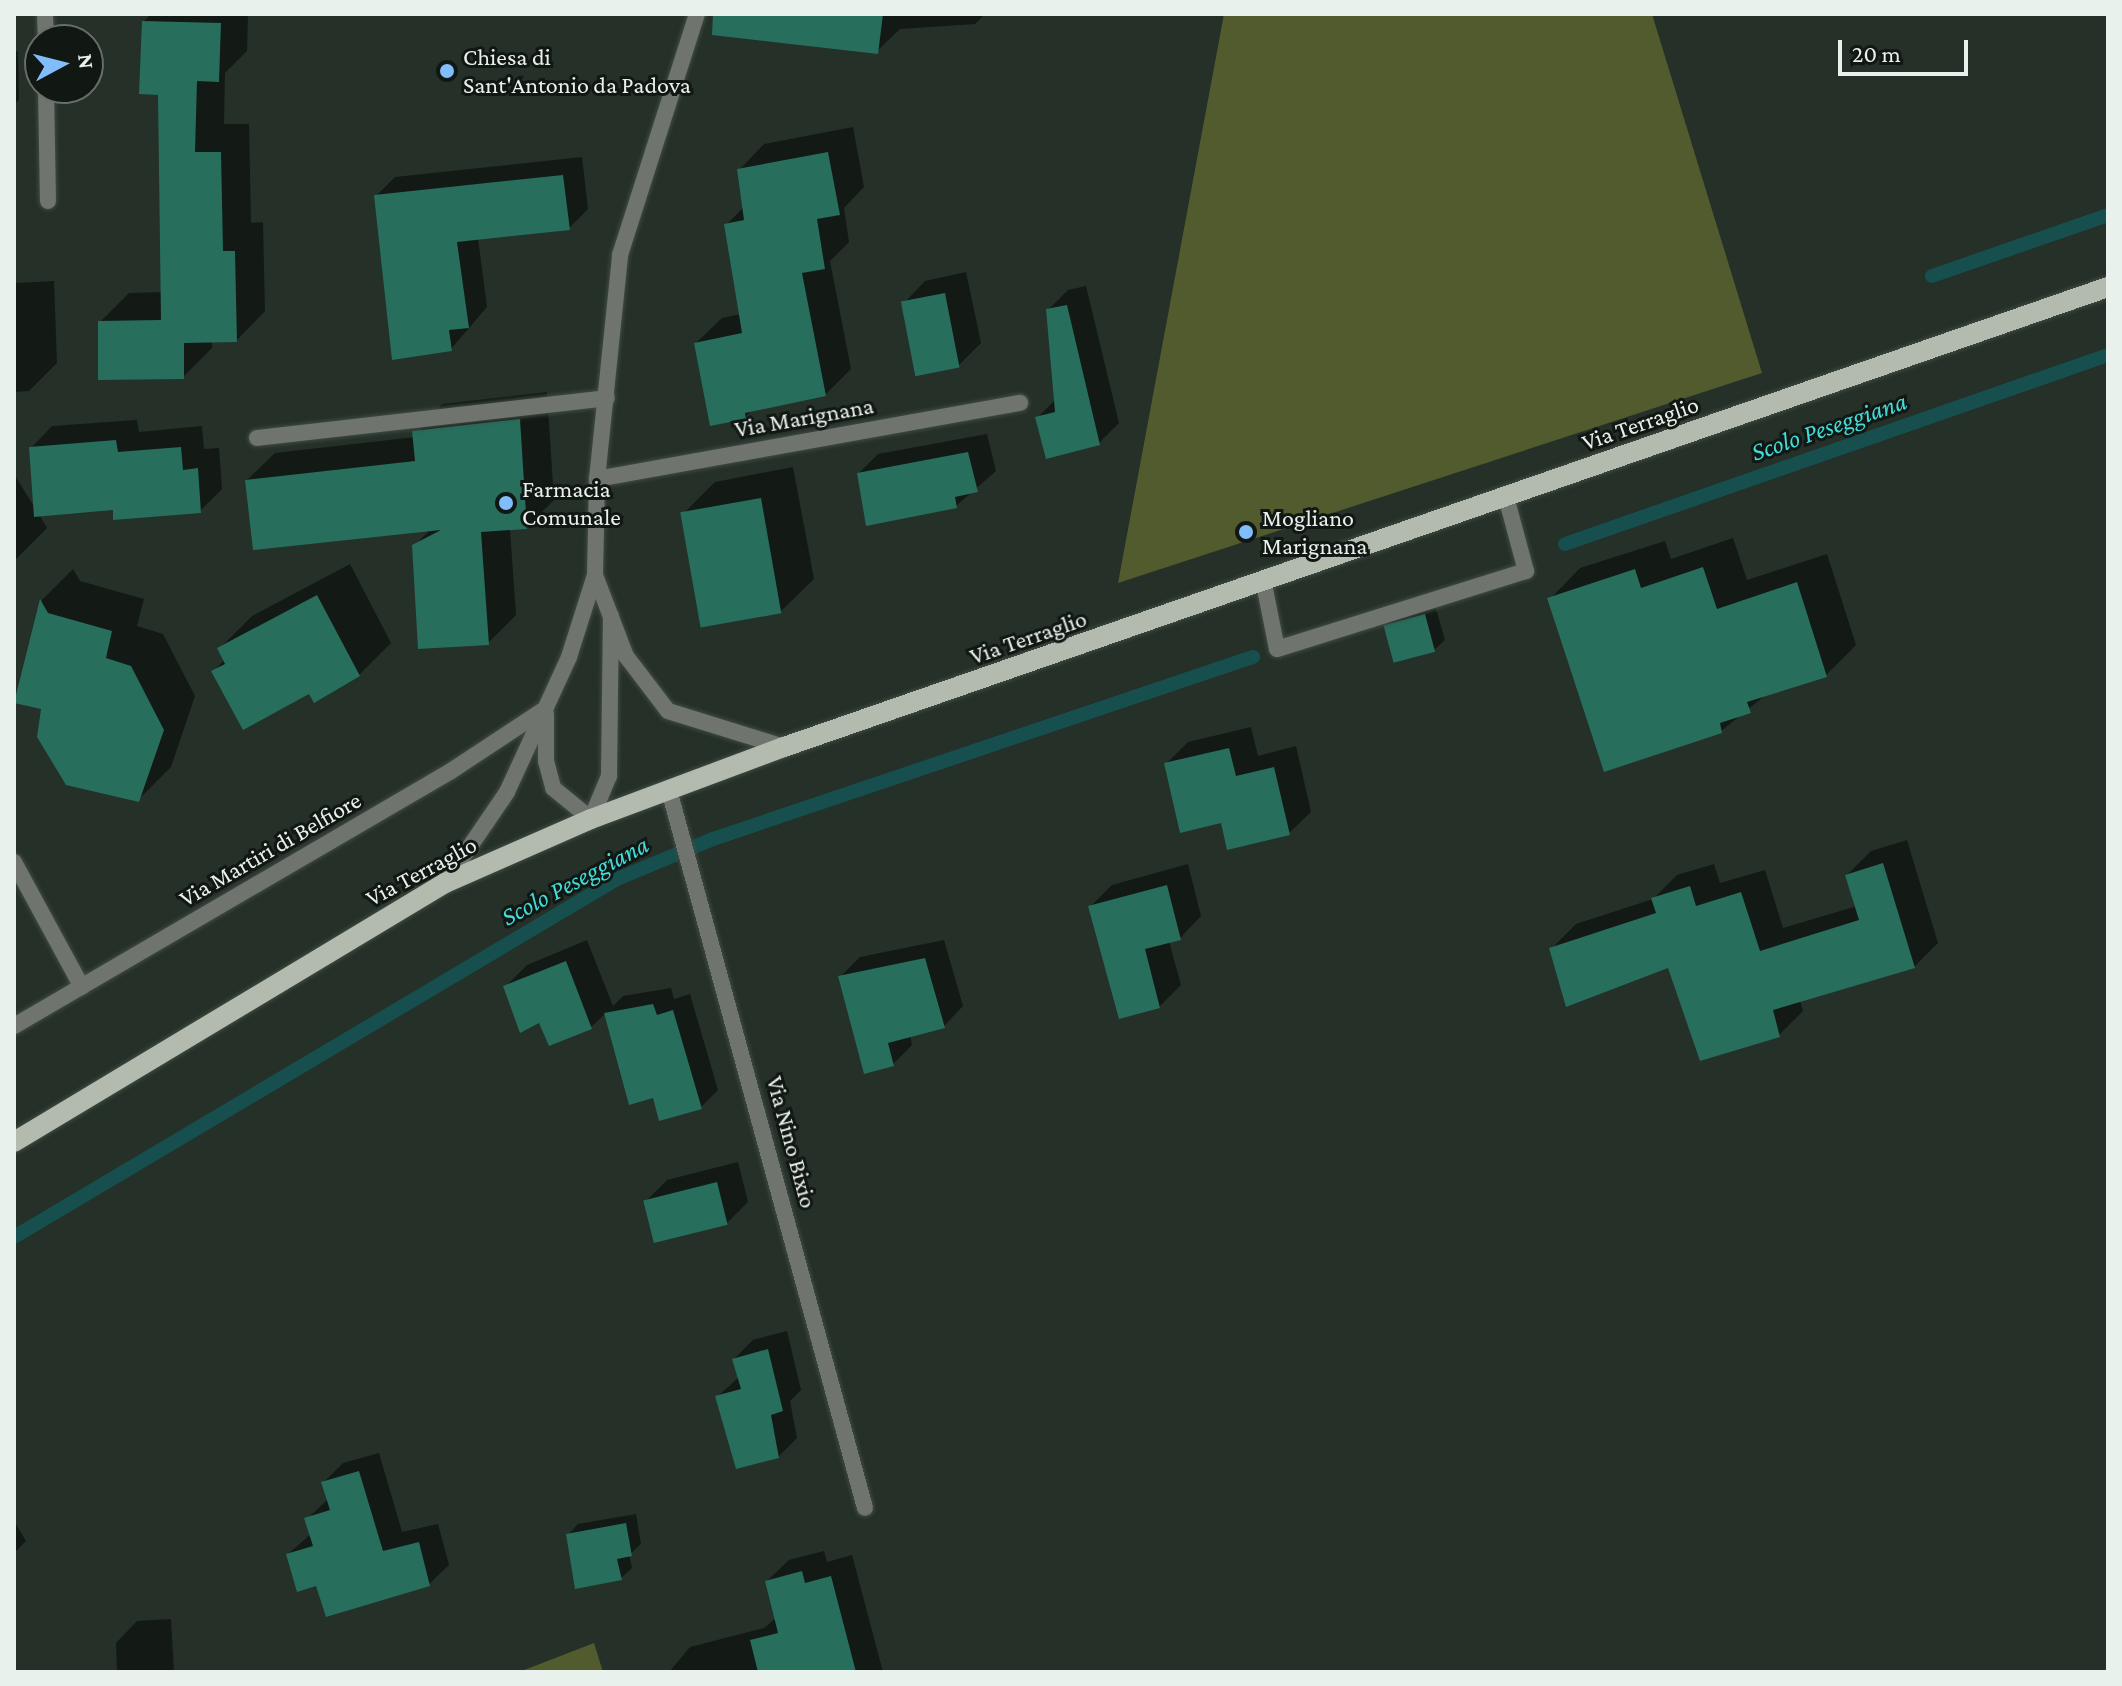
<!DOCTYPE html>
<html>
<head>
<meta charset="utf-8">
<style>
  body { margin:0 }
  #map { position:relative; width:2122px; height:1686px; overflow:hidden; background:#243028; font-family:"Crimson Pro",serif }
  div>[style] { position:absolute }
  [style*='--x'] { left:calc(var(--x)*1px); top:calc(var(--y)*1px); width:calc(var(--w)*1px); rotate:calc(var(--a)*1deg) }
  .green>* { inset:0; background:#525b2d }
  .shadow>* { inset:0; background:#0007 }
  .stream>* { height:14px; margin:-7px; padding:0 7px; transform-origin:7px; border-radius:7px; background:#164f4d }
  .building>* { inset:0; background:#276e5d; transform-origin:0 0 }
  .roads { filter:drop-shadow(0 0 2px #404b43) drop-shadow(0 0 2px #404b43) }
  .lane>* { height:16px; margin:-8px; padding:0 8px; transform-origin:8px; border-radius:8px; background:#70746e }
  .street>* { height:16px; margin:-8px; padding:0 8px; transform-origin:8px; border-radius:8px; background:#70746e }
  .primary>* { height:20px; margin:-10px; padding:0 10px; transform-origin:10px; border-radius:10px; background:#b3bbaf }
  .dots>* { width:22px; height:22px; translate:-50% -50%; box-sizing:border-box; border:4px solid #111713; border-radius:50% }
  span { translate:-50% -50%; white-space:nowrap; text-align:center; line-height:1.15; -webkit-text-stroke:6px #111713; paint-order:stroke }
  .poi-label { font-size:24px; color:#e9f1ec }
  .left { translate:0 -50%; text-align:left }
  .street-label { font-size:24px; color:#e9f1ec }
  .water-label { font-size:26px; color:#42ddda; font-style:italic }
  .frame { position:absolute; inset:0; border:16px solid #e9f1ec; pointer-events:none }
  .north { position:absolute; left:24px; top:24px; width:80px; height:80px; box-sizing:border-box; background:#111713; border:2px solid #676e6a; border-radius:50%; rotate:83deg; font-size:22px; font-weight:700; line-height:32px; text-align:center; color:#e9f1ec }
  .north::after { content:''; display:block; margin:auto; width:28px; height:36px; background:#80bdfa; clip-path:polygon(50% 0,100% 100%,50% 72%,0 100%) }
  .scale { position:absolute; left:1838px; top:40px; width:130px; height:36px; box-sizing:border-box; border:4px solid #e9f1ec; border-top:0; padding-left:10px; font-size:24px; line-height:28px; white-space:nowrap; color:#e9f1ec; -webkit-text-stroke:6px #111713; paint-order:stroke }
</style>
</head>
<body>
<div id="map">
  <div class="green">
    <i style="clip-path:polygon(1224px 14px,1652px 14px,1762px 373px,1118px 583px)"></i>
    <i style="clip-path:polygon(594px 1643px,603px 1672px,519px 1672px)"></i>
  </div>
  <div class="shadow">
    <i style="clip-path:polygon(151px 14px,248px 14px,247px 51px,225px 73px,224px 124px,249px 124px,251px 223px,263px 222px,265px 311px,236px 341px,212px 341px,212px 348px,183px 377px,100px 322px,129px 293px,163px 292px,160px 93px,144px 21px)"></i>
    <i style="clip-path:polygon(298px 14px,380px 14px,298px 15px)"></i>
    <i style="clip-path:polygon(775px 14px,985px 14px,975px 24px,900px 29px,877px 51px)"></i>
    <i style="clip-path:polygon(18px 51px,19px 100px,14px 105px,14px 52px)"></i>
    <i style="clip-path:polygon(853px 127px,864px 187px,844px 208px,849px 242px,830px 261px,851px 369px,825px 395px,754px 409px,745px 417px,696px 343px,722px 318px,741px 314px,727px 224px,744px 207px,739px 170px,764px 144px)"></i>
    <i style="clip-path:polygon(582px 157px,588px 209px,569px 228px,478px 238px,487px 307px,451px 349px,376px 196px,395px 177px)"></i>
    <i style="clip-path:polygon(14px 266px,16px 283px,54px 281px,57px 363px,29px 391px,14px 392px)"></i>
    <i style="clip-path:polygon(966px 272px,981px 343px,959px 365px,904px 303px,925px 281px)"></i>
    <i style="clip-path:polygon(1086px 286px,1119px 423px,1099px 443px,1037px 418px,1056px 399px,1048px 310px,1068px 290px)"></i>
    <i style="clip-path:polygon(547px 392px,554px 500px,527px 527px,510px 529px,516px 615px,488px 643px,414px 546px,431px 529px,247px 480px,275px 453px,415px 437px,442px 404px)"></i>
    <i style="clip-path:polygon(137px 420px,139px 432px,202px 426px,204px 449px,219px 448px,222px 489px,200px 511px,115px 508px,39px 514px,47px 528px,14px 561px,14px 474px,35px 508px,31px 448px,52px 426px)"></i>
    <i style="clip-path:polygon(987px 434px,996px 471px,956px 506px,859px 473px,878px 454px)"></i>
    <i style="clip-path:polygon(793px 467px,814px 579px,781px 611px,683px 514px,715px 482px)"></i>
    <i style="clip-path:polygon(1733px 538px,1747px 580px,1827px 554px,1856px 645px,1826px 675px,1767px 694px,1721px 731px,1550px 599px,1580px 568px,1665px 541px,1671px 559px)"></i>
    <i style="clip-path:polygon(350px 564px,391px 643px,359px 675px,310px 692px,214px 671px,225px 659px,220px 648px,252px 616px)"></i>
    <i style="clip-path:polygon(73px 569px,80px 581px,144px 599px,137px 626px,163px 634px,195px 696px,171px 767px,139px 799px,44px 708px,15px 701px,42px 600px)"></i>
    <i style="clip-path:polygon(1435px 605px,1445px 640px,1434px 650px,1386px 628px,1396px 617px)"></i>
    <i style="clip-path:polygon(1251px 727px,1258px 756px,1296px 746px,1311px 812px,1289px 833px,1223px 821px,1166px 764px,1188px 742px)"></i>
    <i style="clip-path:polygon(1907px 840px,1938px 943px,1914px 967px,1800px 1000px,1803px 1011px,1779px 1035px,1669px 965px,1552px 948px,1576px 924px,1653px 899px,1677px 875px,1714px 864px,1720px 883px,1765px 870px,1783px 928px,1857px 906px,1847px 875px,1871px 851px)"></i>
    <i style="clip-path:polygon(1188px 864px,1201px 916px,1180px 938px,1169px 941px,1181px 985px,1159px 1007px,1091px 906px,1112px 885px)"></i>
    <i style="clip-path:polygon(587px 940px,613px 1006px,623px 996px,671px 988px,674px 999px,690px 994px,718px 1090px,701px 1107px,654px 1095px,606px 1013px,591px 1027px,539px 1021px,506px 986px,527px 965px)"></i>
    <i style="clip-path:polygon(944px 940px,963px 1006px,944px 1026px,910px 1035px,912px 1045px,893px 1064px,840px 977px,860px 957px)"></i>
    <i style="clip-path:polygon(738px 1162px,748px 1202px,727px 1223px,645px 1202px,667px 1180px)"></i>
    <i style="clip-path:polygon(787px 1331px,801px 1390px,790px 1401px,797px 1438px,778px 1457px,717px 1397px,739px 1377px,734px 1359px,753px 1340px)"></i>
    <i style="clip-path:polygon(379px 1453px,402px 1532px,438px 1524px,449px 1565px,429px 1584px,318px 1584px,288px 1554px,311px 1534px,307px 1519px,328px 1499px,323px 1483px,343px 1463px)"></i>
    <i style="clip-path:polygon(636px 1514px,641px 1544px,629px 1555px,632px 1568px,621px 1578px,568px 1535px,578px 1524px)"></i>
    <i style="clip-path:polygon(14px 1521px,26px 1541px,14px 1553px)"></i>
    <i style="clip-path:polygon(824px 1551px,827px 1562px,852px 1555px,883px 1672px,669px 1672px,690px 1647px,764px 1628px,776px 1618px,767px 1581px,789px 1560px)"></i>
    <i style="clip-path:polygon(171px 1619px,174px 1672px,117px 1672px,116px 1643px,137px 1621px)"></i>
  </div>
  <div class="stream">
    <i style="--x:1932;--y:276;--w:186;--a:-19.1"></i>
    <i style="--x:1565;--y:544;--w:575;--a:-19.19"></i>
    <i style="--x:14;--y:1237;--w:701;--a:-30.7"></i>
    <i style="--x:617;--y:879;--w:104;--a:-22.6"></i>
    <i style="--x:713;--y:839;--w:570;--a:-18.63"></i>
  </div>
  <div class="building">
    <i style="clip-path:polygon(713px 14px,883px 14px,878px 54px,712px 35px)"></i>
    <i style="clip-path:polygon(142px 21px,221px 23px,219px 82px,197px 81px,195px 152px,221px 152px,223px 251px,235px 251px,237px 342px,184px 343px,184px 379px,98px 380px,98px 321px,161px 320px,158px 95px,139px 94px)"></i>
    <i style="clip-path:polygon(828px 152px,840px 215px,817px 219px,825px 269px,802px 273px,826px 396px,745px 413px,746px 419px,710px 426px,694px 343px,742px 333px,724px 224px,744px 220px,737px 169px)"></i>
    <i style="clip-path:polygon(563px 175px,570px 230px,457px 242px,469px 328px,449px 330px,452px 351px,392px 360px,374px 195px)"></i>
    <i style="left:945px;top:293px;width:76px;height:45px;rotate:79deg"></i>
    <i style="clip-path:polygon(1067px 305px,1100px 445px,1046px 459px,1035px 417px,1055px 412px,1046px 309px)"></i>
    <i style="clip-path:polygon(520px 419px,527px 529px,481px 532px,489px 645px,418px 649px,412px 545px,441px 530px,253px 550px,245px 480px,415px 461px,412px 431px)"></i>
    <i style="clip-path:polygon(116px 440px,118px 452px,181px 447px,183px 470px,198px 468px,201px 513px,113px 520px,113px 510px,34px 517px,29px 447px)"></i>
    <i style="clip-path:polygon(968px 452px,978px 492px,955px 497px,957px 508px,866px 526px,857px 473px)"></i>
    <i style="left:761px;top:498px;width:117px;height:82px;rotate:80deg"></i>
    <i style="clip-path:polygon(1703px 567px,1717px 609px,1797px 582px,1827px 677px,1747px 702px,1751px 713px,1720px 723px,1722px 733px,1604px 772px,1547px 598px,1635px 569px,1641px 588px)"></i>
    <i style="clip-path:polygon(317px 595px,360px 676px,314px 703px,309px 694px,243px 730px,211px 671px,225px 664px,217px 648px)"></i>
    <i style="clip-path:polygon(40px 599px,48px 613px,112px 631px,106px 658px,131px 666px,164px 730px,139px 802px,66px 785px,37px 737px,41px 709px,14px 703px)"></i>
    <i style="left:1425px;top:614px;width:39px;height:43px;rotate:75deg"></i>
    <i style="clip-path:polygon(1229px 748px,1236px 776px,1274px 767px,1290px 835px,1227px 850px,1221px 823px,1180px 833px,1164px 763px)"></i>
    <i style="clip-path:polygon(1883px 863px,1915px 968px,1773px 1010px,1780px 1037px,1700px 1061px,1668px 968px,1566px 1007px,1549px 948px,1656px 913px,1651px 898px,1690px 886px,1696px 906px,1741px 892px,1760px 951px,1859px 920px,1845px 875px)"></i>
    <i style="clip-path:polygon(1167px 885px,1181px 940px,1145px 949px,1160px 1008px,1119px 1019px,1088px 906px)"></i>
    <i style="clip-path:polygon(925px 958px,945px 1028px,888px 1043px,894px 1066px,864px 1074px,838px 976px)"></i>
    <i style="clip-path:polygon(566px 961px,592px 1029px,549px 1046px,539px 1023px,520px 1033px,503px 986px)"></i>
    <i style="clip-path:polygon(653px 1004px,657px 1015px,673px 1010px,702px 1109px,659px 1121px,653px 1098px,629px 1105px,604px 1013px)"></i>
    <i style="left:717px;top:1182px;width:44px;height:76px;rotate:76deg"></i>
    <i style="clip-path:polygon(768px 1349px,783px 1411px,771px 1415px,779px 1458px,736px 1469px,715px 1396px,741px 1389px,732px 1359px)"></i>
    <i style="clip-path:polygon(359px 1471px,383px 1551px,419px 1542px,430px 1586px,326px 1617px,316px 1586px,297px 1592px,286px 1554px,313px 1546px,304px 1518px,330px 1510px,321px 1482px)"></i>
    <i style="clip-path:polygon(626px 1523px,632px 1556px,617px 1559px,622px 1580px,575px 1589px,566px 1534px)"></i>
    <i style="clip-path:polygon(802px 1571px,805px 1583px,831px 1576px,856px 1672px,758px 1672px,750px 1640px,778px 1633px,765px 1581px)"></i>
  </div>
  <div class="roads">
    <div class="lane">
      <i style="--x:597;--y:479;--w:430;--a:-10.2"></i>
      <i style="--x:1264;--y:584;--w:66;--a:78.7"></i>
      <i style="--x:1277;--y:649;--w:261;--a:-17.4"></i>
      <i style="--x:1526;--y:571;--w:77;--a:-105.1"></i>
    </div>
    <div class="street">
      <i style="--x:45;--y:14;--w:26;--a:88"></i>
      <i style="--x:46;--y:88;--w:113;--a:89"></i>
      <i style="--x:257;--y:438;--w:352;--a:-6.5"></i>
      <i style="--x:595;--y:575;--w:87;--a:69.1"></i>
      <i style="--x:626;--y:656;--w:69;--a:52.6"></i>
      <i style="--x:668;--y:711;--w:121;--a:17.2"></i>
      <i style="--x:546;--y:714;--w:47;--a:90"></i>
      <i style="--x:546;--y:761;--w:28;--a:75"></i>
      <i style="--x:553;--y:788;--w:49;--a:39.2"></i>
      <i style="--x:591;--y:819;--w:47;--a:-67.3"></i>
      <i style="--x:609;--y:776;--w:160;--a:-89.3"></i>
      <i style="--x:669;--y:790;--w:744;--a:74.73"></i>
      <i style="--x:14;--y:862;--w:142;--a:61.5"></i>
      <i style="--x:445;--y:883;--w:110;--a:-55.7"></i>
      <i style="--x:507;--y:792;--w:149;--a:-65.3"></i>
      <i style="--x:569;--y:657;--w:86;--a:-72.4"></i>
      <i style="--x:595;--y:575;--w:96;--a:-88.8"></i>
      <i style="--x:597;--y:479;--w:225;--a:-84.1"></i>
      <i style="--x:620;--y:255;--w:253;--a:-72.3"></i>
      <i style="--x:14;--y:1026;--w:506;--a:-30.26"></i>
      <i style="--x:451;--y:771;--w:113;--a:-33.4"></i>
    </div>
    <div class="primary">
      <i style="--x:14;--y:1142;--w:503;--a:-31"></i>
      <i style="--x:445;--y:883;--w:159;--a:-23.7"></i>
      <i style="--x:591;--y:819;--w:206;--a:-20.5"></i>
      <i style="--x:784;--y:747;--w:1402;--a:-19.16"></i>
    </div>
  </div>
  <div class="dots">
    <i style="left:447px;top:71px;background:#80bdfa"></i>
    <i style="left:506px;top:503px;background:#80bdfa"></i>
    <i style="left:1246px;top:532px;background:#80bdfa"></i>
  </div>
  <div class="poi-label">
    <span class="left" style="left:463px;top:71px">Chiesa di<br>Sant'Antonio da Padova</span>
    <span class="left" style="left:522px;top:503px">Farmacia<br>Comunale</span>
    <span class="left" style="left:1262px;top:532px">Mogliano<br>Marignana</span>
  </div>
  <div class="street-label">
    <span style="left:804px;top:417px;rotate:-10deg">Via Marignana</span>
    <span style="left:1640px;top:423px;rotate:-19deg">Via Terraglio</span>
    <span style="left:1028px;top:637px;rotate:-19deg">Via Terraglio</span>
    <span style="left:270px;top:849px;rotate:-30deg">Via Martiri di Belfiore</span>
    <span style="left:421px;top:871px;rotate:-28deg">Via Terraglio</span>
    <span style="left:792px;top:1142px;rotate:75deg">Via Nino Bixio</span>
  </div>
  <div class="water-label">
    <span style="left:1829px;top:427px;rotate:-19deg">Scolo Peseggiana</span>
    <span style="left:575px;top:881px;rotate:-28deg">Scolo Peseggiana</span>
  </div>
  <div class="frame"></div>
  <div class="north">N</div>
  <div class="scale">20 m</div>
</div>
</body>
</html>
